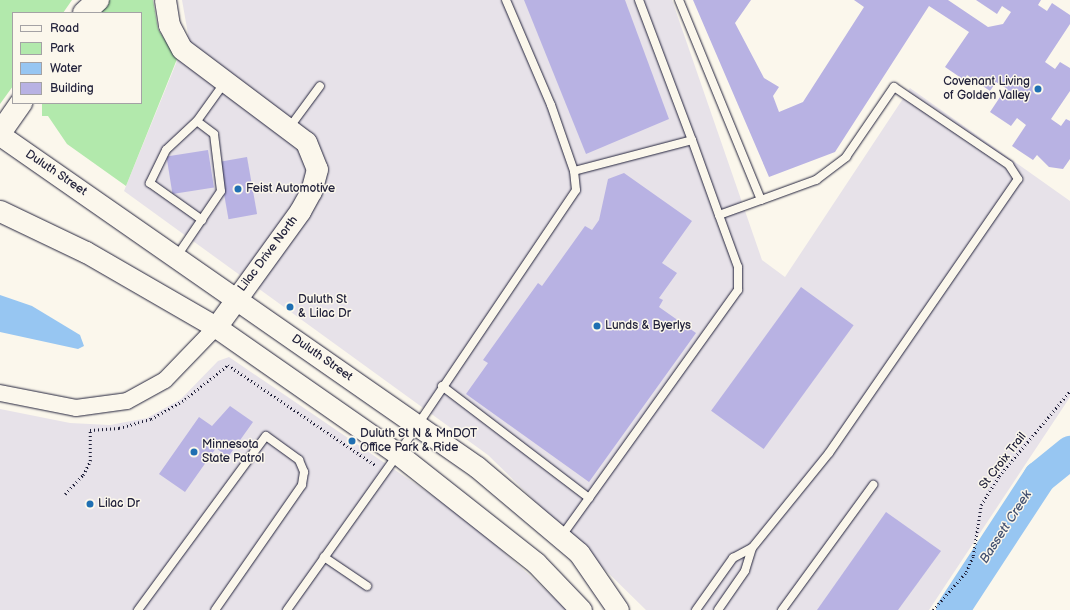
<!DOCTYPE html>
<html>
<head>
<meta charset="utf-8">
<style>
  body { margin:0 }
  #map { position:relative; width:1070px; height:610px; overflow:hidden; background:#fbf7ec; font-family:"Balsamiq Sans",sans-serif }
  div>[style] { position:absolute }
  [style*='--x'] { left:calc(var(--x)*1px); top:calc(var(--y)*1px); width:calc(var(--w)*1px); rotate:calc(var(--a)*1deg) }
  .built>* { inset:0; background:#e7e2e9 }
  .green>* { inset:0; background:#b2e9ac }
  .water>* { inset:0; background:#97c6f2 }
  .river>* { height:33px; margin:-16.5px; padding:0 16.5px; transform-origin:16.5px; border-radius:16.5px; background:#97c6f2 }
  .building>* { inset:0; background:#b8b2e3; transform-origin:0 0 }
  .path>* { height:2.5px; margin-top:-1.25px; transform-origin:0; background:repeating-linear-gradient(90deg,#22223b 0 1px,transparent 0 4px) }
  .roads { filter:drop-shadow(0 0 1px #22223b) drop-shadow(0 0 1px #22223b) }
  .service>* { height:8px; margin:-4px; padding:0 4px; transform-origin:4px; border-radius:4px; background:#fbf7ec }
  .minor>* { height:16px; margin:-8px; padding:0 8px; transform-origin:8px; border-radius:8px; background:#fbf7ec }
  .tertiary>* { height:21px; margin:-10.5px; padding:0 10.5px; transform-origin:10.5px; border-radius:10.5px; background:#fbf7ec }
  .motorway>* { height:22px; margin:-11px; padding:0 11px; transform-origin:11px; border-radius:11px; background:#fbf7ec }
  .dots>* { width:11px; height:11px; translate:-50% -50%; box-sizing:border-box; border:2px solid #fbf7ec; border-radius:50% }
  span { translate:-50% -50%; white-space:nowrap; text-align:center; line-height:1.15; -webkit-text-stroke:3px #fbf7ec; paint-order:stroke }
  .poi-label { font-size:12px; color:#22223b }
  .right { translate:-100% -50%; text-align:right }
  .left { translate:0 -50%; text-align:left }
  .street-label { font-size:12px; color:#22223b }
  .water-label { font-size:13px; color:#455372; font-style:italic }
  .legend { position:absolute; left:12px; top:12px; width:130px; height:92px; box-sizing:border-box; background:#fbf7ec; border:1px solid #a4a2a5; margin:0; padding:5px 7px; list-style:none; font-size:12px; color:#22223b }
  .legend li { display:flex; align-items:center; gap:8px; height:20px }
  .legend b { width:20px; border:1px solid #a4a2a5 }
</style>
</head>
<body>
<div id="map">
  <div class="built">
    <i style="clip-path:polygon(182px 0,672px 0,762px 260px,785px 277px,910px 88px,1070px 201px,1070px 397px,929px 610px,646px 610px,488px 455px,124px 191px,188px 34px)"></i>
    <i style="clip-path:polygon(229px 357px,467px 519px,568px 610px,0 610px,0 409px,70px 423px,110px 425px,147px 418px,181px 399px,218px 361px)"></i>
  </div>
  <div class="green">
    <i style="clip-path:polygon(0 0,72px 0,63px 13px,13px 13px,13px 86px,0 104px)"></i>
    <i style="clip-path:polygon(110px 0,153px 0,158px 29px,177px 59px,126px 186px,67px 144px,48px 116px,42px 116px,42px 103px,141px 103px,141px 13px,97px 13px)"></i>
  </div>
  <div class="water">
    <i style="clip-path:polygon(0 295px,32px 306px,80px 335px,84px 346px,78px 349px,0 332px)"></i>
  </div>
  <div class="river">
    <i style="--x:952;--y:610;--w:159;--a:-56.8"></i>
    <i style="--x:1039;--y:477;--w:40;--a:-39"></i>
  </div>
  <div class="building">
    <i style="clip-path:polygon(524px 0,625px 0,669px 119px,586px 154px)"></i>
    <i style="clip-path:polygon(693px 0,751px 0,735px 23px,764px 78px,779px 87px,773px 96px,779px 112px,803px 102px,864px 7px,854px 0,948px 0,988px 27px,1003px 24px,1011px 12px,1002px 6px,997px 14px,976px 0,1041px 0,1038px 5px,1047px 11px,1052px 3px,1070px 15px,1070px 24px,1045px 62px,1055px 69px,1060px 62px,1070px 68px,1070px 91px,1051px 119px,1061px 126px,1066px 119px,1070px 121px,1070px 159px,1063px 169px,1049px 167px,1037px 155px,1033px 160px,1012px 146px,1026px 125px,1017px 118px,1011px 126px,990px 112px,1006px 88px,996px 82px,990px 91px,967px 75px,964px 80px,945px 67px,969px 32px,929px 6px,835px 152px,769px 177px)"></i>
    <i style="left:208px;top:150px;width:38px;height:42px;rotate:81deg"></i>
    <i style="left:247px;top:157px;width:58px;height:29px;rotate:80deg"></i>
    <i style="clip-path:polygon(624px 173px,692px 221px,662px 263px,677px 273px,659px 298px,663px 300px,659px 307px,696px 333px,589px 482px,466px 394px,488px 363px,483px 360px,538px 283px,542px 286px,585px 226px,592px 230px,599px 220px,608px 179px)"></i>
    <i style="left:801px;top:287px;width:65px;height:153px;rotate:36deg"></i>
    <i style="clip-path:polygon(230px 406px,253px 422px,228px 457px,216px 448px,185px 492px,159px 474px,199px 417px,212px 426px)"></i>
    <i style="clip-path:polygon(886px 512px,941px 551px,898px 610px,817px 610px)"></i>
  </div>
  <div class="path">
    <i style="--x:65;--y:494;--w:26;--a:-47"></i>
    <i style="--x:83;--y:475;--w:16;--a:-63"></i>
    <i style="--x:90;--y:461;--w:31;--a:-90"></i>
    <i style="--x:90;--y:430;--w:29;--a:-4"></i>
    <i style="--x:119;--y:428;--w:33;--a:-16"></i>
    <i style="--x:151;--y:419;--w:39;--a:-30"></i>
    <i style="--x:185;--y:399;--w:55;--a:-38.3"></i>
    <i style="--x:228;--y:365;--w:178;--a:34.2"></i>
    <i style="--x:933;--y:610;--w:50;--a:-49"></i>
    <i style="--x:966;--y:572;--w:17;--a:-66"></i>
    <i style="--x:973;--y:556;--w:52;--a:-81.1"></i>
    <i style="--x:981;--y:505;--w:34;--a:-58"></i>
    <i style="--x:999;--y:476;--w:111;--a:-50.1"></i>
  </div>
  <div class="roads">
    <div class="service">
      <i style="--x:639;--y:0;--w:150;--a:69.3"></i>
      <i style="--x:679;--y:0;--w:216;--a:67.7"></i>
      <i style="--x:761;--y:200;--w:59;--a:-20"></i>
      <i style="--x:816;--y:180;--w:38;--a:-37"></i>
      <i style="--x:846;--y:157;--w:85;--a:-55.6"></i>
      <i style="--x:894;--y:87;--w:139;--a:34.1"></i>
      <i style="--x:1009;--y:165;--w:17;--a:57"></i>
      <i style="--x:1018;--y:179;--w:333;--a:124.6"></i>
      <i style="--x:829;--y:453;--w:122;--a:129"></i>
      <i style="--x:752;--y:548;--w:24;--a:107"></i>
      <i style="--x:745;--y:571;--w:47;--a:124.7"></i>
      <i style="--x:197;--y:121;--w:42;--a:136.9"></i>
      <i style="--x:166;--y:150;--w:37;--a:116"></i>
      <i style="--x:150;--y:183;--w:64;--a:35.4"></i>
      <i style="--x:289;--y:128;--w:52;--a:-53.6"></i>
      <i style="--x:574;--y:171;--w:122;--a:-14.7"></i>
      <i style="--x:692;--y:140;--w:80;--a:70.2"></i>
      <i style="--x:719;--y:215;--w:45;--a:-19.7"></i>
      <i style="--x:177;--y:256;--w:78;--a:-55.9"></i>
      <i style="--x:221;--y:191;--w:57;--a:-97"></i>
      <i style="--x:214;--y:134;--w:21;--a:-143"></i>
      <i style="--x:197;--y:121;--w:48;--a:-54.3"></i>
      <i style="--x:442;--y:386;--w:185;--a:37.3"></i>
      <i style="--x:589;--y:498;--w:48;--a:125.7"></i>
      <i style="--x:589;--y:498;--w:256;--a:-54.4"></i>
      <i style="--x:738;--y:290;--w:23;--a:-90"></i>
      <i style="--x:738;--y:267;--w:55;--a:-110.1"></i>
      <i style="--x:324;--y:557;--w:52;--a:34"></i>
      <i style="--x:138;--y:610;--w:216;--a:-53.7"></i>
      <i style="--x:266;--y:436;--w:41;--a:36"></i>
      <i style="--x:299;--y:460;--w:13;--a:67"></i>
      <i style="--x:304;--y:472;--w:13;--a:99"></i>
      <i style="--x:302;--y:485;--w:152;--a:124.8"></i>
      <i style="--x:287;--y:610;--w:191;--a:-54.6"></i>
      <i style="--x:398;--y:454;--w:318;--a:-56"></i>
      <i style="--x:576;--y:190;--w:19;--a:-96"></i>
      <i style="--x:574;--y:171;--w:70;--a:-109.2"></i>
      <i style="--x:551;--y:105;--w:114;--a:-113.2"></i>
      <i style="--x:696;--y:610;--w:64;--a:-54.6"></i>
      <i style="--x:733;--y:558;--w:21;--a:-28"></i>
      <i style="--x:782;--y:610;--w:155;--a:-53.9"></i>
    </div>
    <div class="minor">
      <i style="--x:0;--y:393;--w:77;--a:11.2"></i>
      <i style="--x:76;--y:408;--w:51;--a:-7.8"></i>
      <i style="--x:127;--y:401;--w:43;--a:-28.9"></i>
      <i style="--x:165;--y:380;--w:74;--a:-46.1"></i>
    </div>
    <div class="tertiary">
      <i style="--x:165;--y:0;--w:25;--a:81"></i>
      <i style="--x:169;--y:25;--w:27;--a:62"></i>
      <i style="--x:182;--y:49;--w:155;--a:36.9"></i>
      <i style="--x:306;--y:142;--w:29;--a:68"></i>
      <i style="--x:317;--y:169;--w:23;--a:105"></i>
      <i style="--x:311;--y:191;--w:23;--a:119"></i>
      <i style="--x:300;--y:211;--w:143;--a:125.9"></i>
      <i style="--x:0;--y:135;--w:581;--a:34.84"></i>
      <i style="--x:477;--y:467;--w:133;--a:40.1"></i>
      <i style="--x:579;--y:553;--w:69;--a:55.6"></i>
      <i style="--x:0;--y:211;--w:95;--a:25.5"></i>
      <i style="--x:86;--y:252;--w:150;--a:30"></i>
      <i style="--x:216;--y:327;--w:222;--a:34.9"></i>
      <i style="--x:398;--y:454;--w:176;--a:38.3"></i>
      <i style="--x:536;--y:563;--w:65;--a:46.2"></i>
    </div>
    <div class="motorway">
      <i style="--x:84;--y:13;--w:19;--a:-43"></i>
      <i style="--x:0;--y:133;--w:37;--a:-55"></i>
    </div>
  </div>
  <div class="dots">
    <i style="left:1038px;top:89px;background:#1f6fb2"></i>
    <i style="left:238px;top:189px;background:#1f6fb2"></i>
    <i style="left:290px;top:307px;background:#1f6fb2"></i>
    <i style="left:597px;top:326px;background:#1f6fb2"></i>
    <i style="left:352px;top:441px;background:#1f6fb2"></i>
    <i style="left:194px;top:452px;background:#1f6fb2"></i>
    <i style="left:90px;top:504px;background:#1f6fb2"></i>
  </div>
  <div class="poi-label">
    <span class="right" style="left:1030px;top:89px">Covenant Living<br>of Golden Valley</span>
    <span class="left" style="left:246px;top:189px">Feist Automotive</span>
    <span class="left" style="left:298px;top:307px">Duluth St<br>&amp; Lilac Dr</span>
    <span class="left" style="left:605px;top:326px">Lunds &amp; Byerlys</span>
    <span class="left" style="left:360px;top:441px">Duluth St N &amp; MnDOT<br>Office Park &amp; Ride</span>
    <span class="left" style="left:202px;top:452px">Minnesota<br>State Patrol</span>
    <span class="left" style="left:98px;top:504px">Lilac Dr</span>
  </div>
  <div class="street-label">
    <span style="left:56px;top:173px;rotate:34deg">Duluth Street</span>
    <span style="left:268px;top:254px;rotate:-53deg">Lilac Drive North</span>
    <span style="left:322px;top:358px;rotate:35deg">Duluth Street</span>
    <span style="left:1003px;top:461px;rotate:-52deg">St Croix Trail</span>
  </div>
  <div class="water-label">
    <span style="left:1006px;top:527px;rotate:-57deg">Bassett Creek</span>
  </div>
  <ul class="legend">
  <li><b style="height:5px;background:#fbf7ec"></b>Road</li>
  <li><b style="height:11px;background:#b2e9ac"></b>Park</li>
  <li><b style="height:11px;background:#97c6f2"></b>Water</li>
  <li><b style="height:11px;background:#b8b2e3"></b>Building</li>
  </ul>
</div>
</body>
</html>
